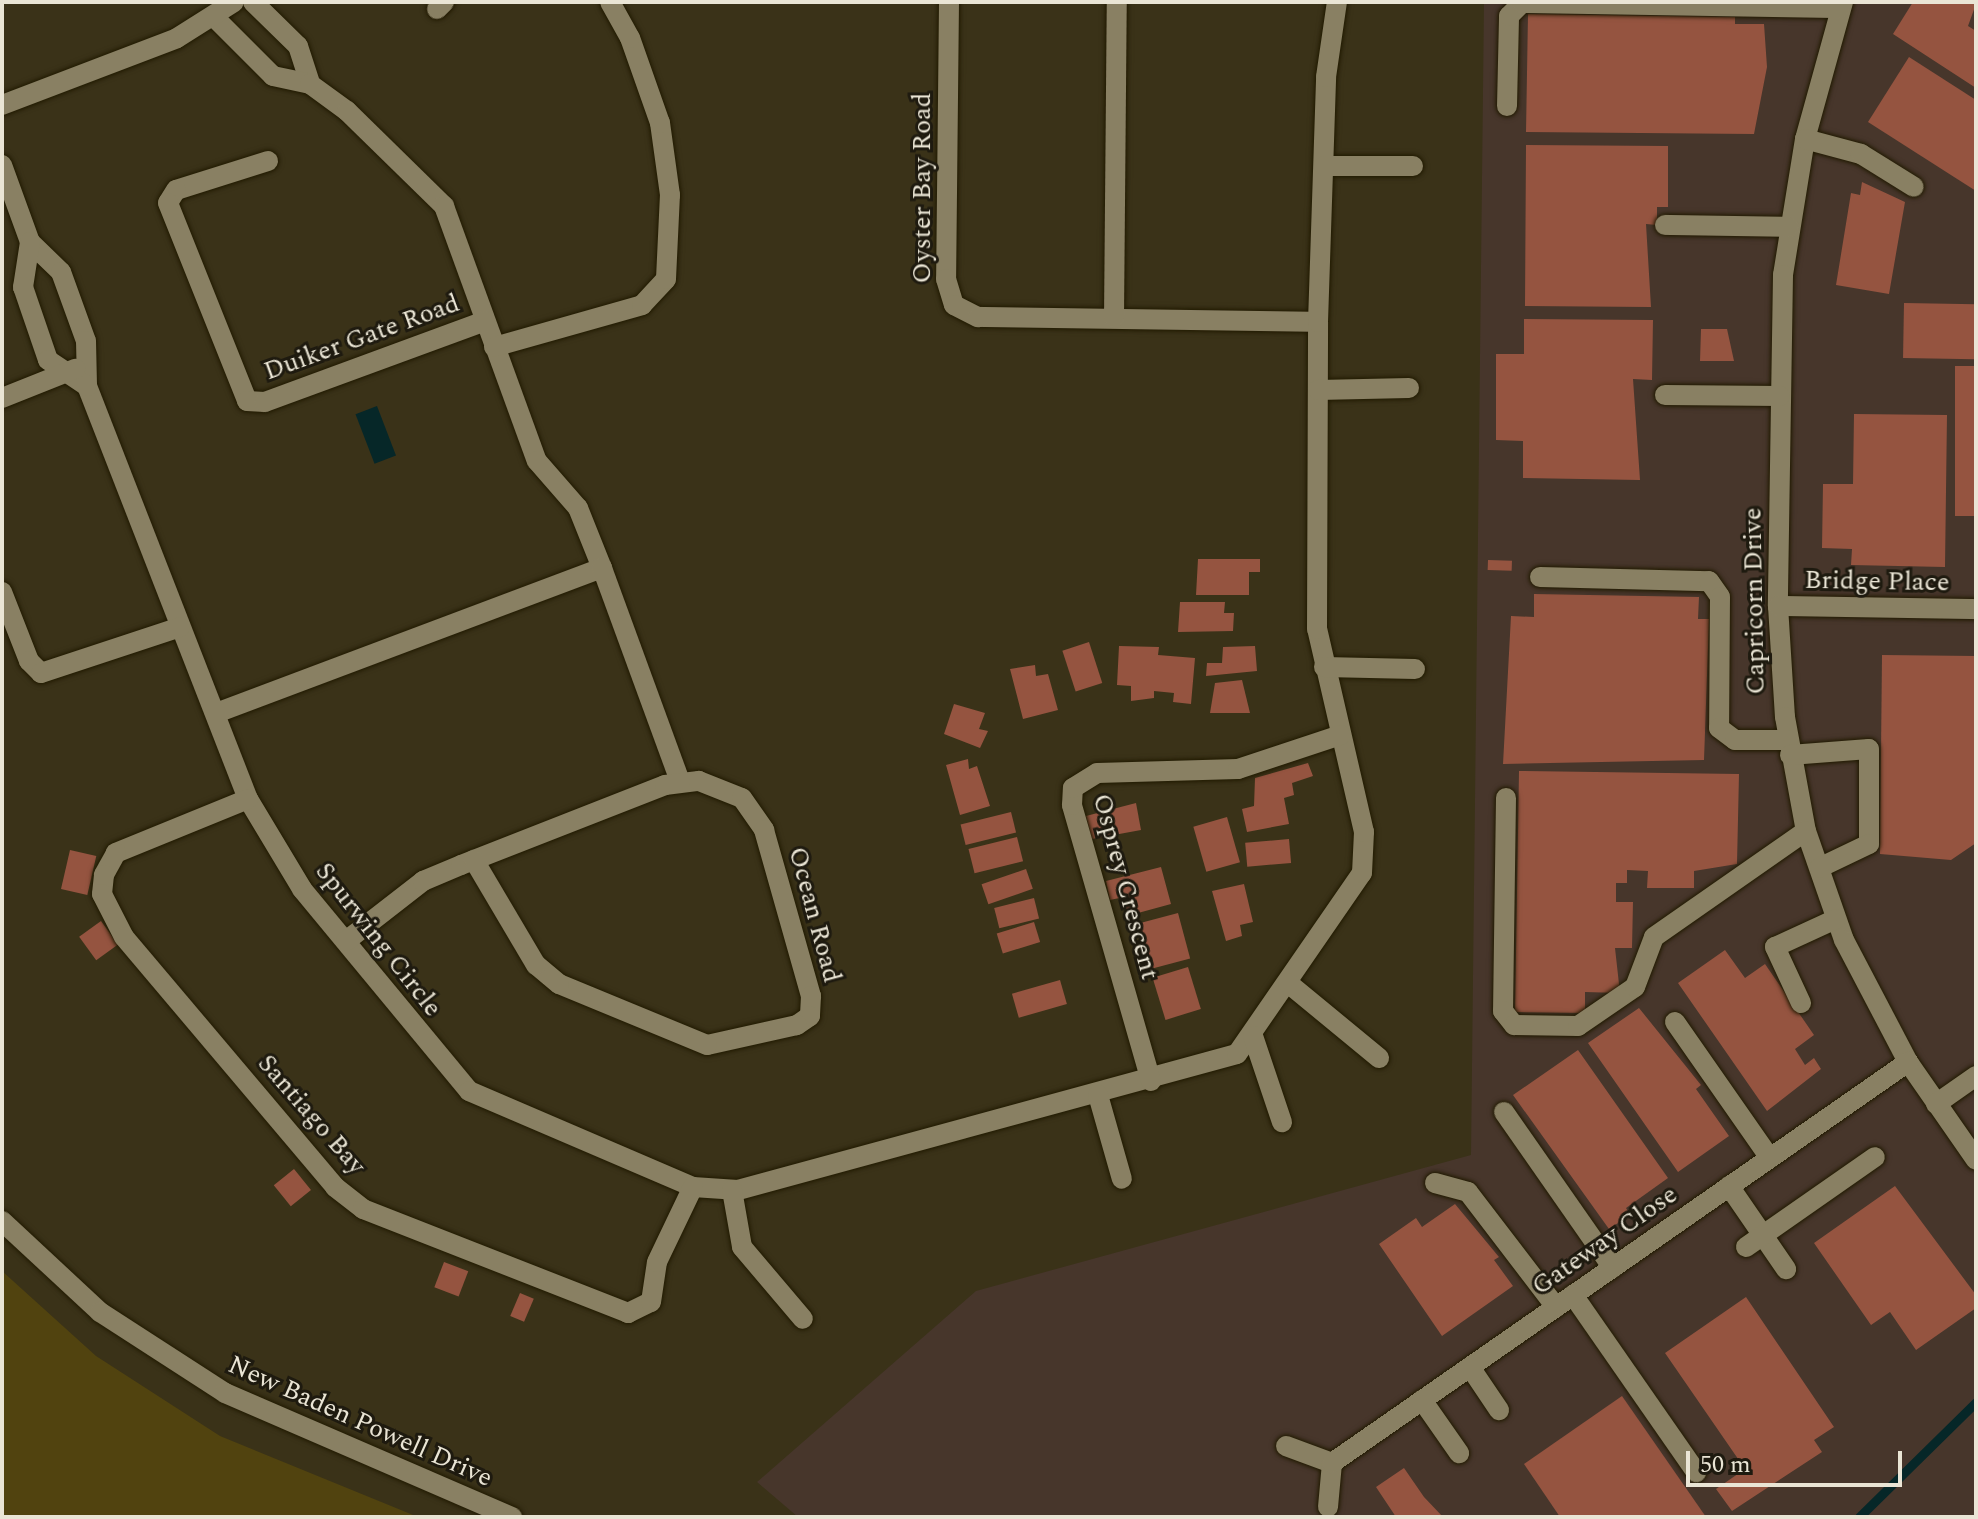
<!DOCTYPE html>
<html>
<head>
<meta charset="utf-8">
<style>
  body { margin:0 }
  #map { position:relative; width:1978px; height:1519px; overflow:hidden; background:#3a3218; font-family:Spectral,serif }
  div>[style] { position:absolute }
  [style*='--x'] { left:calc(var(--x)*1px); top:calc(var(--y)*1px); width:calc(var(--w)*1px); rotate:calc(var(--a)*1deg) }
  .industrial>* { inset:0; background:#47362b }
  .green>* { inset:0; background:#51430f }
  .water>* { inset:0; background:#062728; transform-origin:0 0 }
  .stream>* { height:9px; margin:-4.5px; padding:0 4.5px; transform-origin:4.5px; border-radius:4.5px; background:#062728 }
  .building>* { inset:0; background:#955440; transform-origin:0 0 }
  .roads { filter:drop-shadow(0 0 2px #211a01) drop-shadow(0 0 2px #211a01) }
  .minor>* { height:20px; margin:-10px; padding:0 10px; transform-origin:10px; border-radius:10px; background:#898063 }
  span { translate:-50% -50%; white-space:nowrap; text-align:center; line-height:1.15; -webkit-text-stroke:6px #1e1a0f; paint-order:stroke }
  .street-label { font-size:26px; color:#eae5d5 }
  .frame { position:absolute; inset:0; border:4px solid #eae5d5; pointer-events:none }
  .scale { position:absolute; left:1686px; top:1451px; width:216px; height:36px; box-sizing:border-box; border:4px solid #eae5d5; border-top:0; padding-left:10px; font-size:24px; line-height:28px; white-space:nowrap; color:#eae5d5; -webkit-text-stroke:6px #1e1a0f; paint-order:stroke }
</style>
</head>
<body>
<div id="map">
  <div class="industrial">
    <i style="clip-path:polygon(1484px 2px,1976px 2px,1976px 1517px,798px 1517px,757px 1482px,976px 1291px,1471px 1155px)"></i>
  </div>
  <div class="green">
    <i style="clip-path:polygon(2px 1271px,96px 1356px,220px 1436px,418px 1517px,2px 1517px)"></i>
  </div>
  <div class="water">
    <i style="left:377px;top:406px;width:53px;height:23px;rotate:69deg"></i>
  </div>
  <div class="stream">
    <i style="--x:1859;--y:1517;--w:164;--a:-44.5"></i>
  </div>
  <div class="building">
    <i style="clip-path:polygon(1913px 2px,1976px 4px,1968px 26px,1976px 31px,1976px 88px,1893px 34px)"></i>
    <i style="clip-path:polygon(1528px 14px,1735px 17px,1735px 24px,1764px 24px,1767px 67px,1754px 134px,1526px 132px)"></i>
    <i style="clip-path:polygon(1909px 57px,1976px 100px,1976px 191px,1868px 122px)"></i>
    <i style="clip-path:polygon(1526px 145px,1668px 146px,1668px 207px,1657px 207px,1657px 225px,1646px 224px,1651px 307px,1525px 306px)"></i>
    <i style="clip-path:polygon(1862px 182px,1905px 202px,1889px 294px,1836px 285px,1851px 193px,1860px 195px)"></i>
    <i style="left:1904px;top:303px;width:72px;height:55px;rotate:1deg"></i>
    <i style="clip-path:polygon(1524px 319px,1653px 320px,1652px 380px,1633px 379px,1640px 480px,1523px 478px,1523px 441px,1496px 440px,1496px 354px,1524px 354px)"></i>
    <i style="clip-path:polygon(1701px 329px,1727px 329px,1734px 361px,1700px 361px)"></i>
    <i style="left:1955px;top:366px;width:21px;height:150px"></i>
    <i style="clip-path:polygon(1854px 414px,1947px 415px,1945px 567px,1851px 565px,1852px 549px,1822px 548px,1823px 484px,1853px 484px)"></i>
    <i style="clip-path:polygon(1198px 559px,1260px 559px,1260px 572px,1249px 572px,1249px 595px,1196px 595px)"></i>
    <i style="left:1488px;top:560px;width:24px;height:10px;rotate:2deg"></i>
    <i style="clip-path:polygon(1534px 594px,1699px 597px,1698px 619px,1709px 619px,1704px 760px,1503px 764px,1511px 616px,1534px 617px)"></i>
    <i style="clip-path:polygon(1180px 602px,1225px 602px,1224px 613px,1234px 613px,1233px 631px,1178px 632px)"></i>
    <i style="left:1089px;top:642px;width:43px;height:28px;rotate:72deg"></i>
    <i style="clip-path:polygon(1119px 646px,1159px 647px,1158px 655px,1195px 658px,1191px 704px,1173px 702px,1174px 693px,1154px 691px,1154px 698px,1131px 701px,1131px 686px,1117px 685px)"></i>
    <i style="clip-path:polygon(1255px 646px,1257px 671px,1206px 676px,1207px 663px,1222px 663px,1223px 647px)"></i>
    <i style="clip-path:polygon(1882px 655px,1976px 656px,1976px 843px,1951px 860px,1880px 854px)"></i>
    <i style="clip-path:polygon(1035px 665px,1036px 676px,1048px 674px,1058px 710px,1023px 719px,1010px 669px)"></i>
    <i style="clip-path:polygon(1242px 680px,1250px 713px,1210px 713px,1215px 683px)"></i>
    <i style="clip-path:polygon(954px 704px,985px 713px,979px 729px,988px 731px,980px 748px,944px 734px)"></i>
    <i style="clip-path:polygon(968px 759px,969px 769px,977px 766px,990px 806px,960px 815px,946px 765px)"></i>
    <i style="clip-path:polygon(1308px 763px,1313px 776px,1292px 783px,1294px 795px,1284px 798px,1289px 824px,1247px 832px,1242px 809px,1254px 806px,1255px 778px)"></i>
    <i style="clip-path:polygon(1519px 771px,1739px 774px,1737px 864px,1694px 871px,1694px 888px,1647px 888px,1648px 871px,1627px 870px,1627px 883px,1616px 883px,1616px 902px,1633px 902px,1632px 948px,1615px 948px,1620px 993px,1585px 992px,1585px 1013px,1515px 1012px)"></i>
    <i style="clip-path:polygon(1136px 803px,1141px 830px,1092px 839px,1086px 816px)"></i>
    <i style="left:1011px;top:812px;width:21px;height:52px;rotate:76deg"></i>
    <i style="left:1227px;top:817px;width:47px;height:35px;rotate:74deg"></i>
    <i style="left:1017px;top:837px;width:25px;height:50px;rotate:76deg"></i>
    <i style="left:1289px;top:839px;width:24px;height:44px;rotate:85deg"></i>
    <i style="left:70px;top:850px;width:27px;height:40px;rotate:13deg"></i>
    <i style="clip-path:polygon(1161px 867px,1171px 904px,1127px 916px,1124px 897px,1110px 900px,1106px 881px)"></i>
    <i style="left:1026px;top:869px;width:21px;height:47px;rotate:71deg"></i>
    <i style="clip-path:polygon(1244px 884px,1253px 922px,1240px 925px,1242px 936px,1226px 941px,1212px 891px)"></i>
    <i style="left:1034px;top:898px;width:21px;height:41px;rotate:76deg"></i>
    <i style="left:1178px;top:913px;width:47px;height:41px;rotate:75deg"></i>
    <i style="left:101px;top:921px;width:29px;height:27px;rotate:54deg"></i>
    <i style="left:1034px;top:922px;width:21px;height:39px;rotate:73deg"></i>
    <i style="clip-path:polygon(1725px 950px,1745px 978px,1765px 964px,1814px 1035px,1795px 1049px,1805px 1065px,1814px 1058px,1821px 1069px,1767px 1111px,1678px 983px)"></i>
    <i style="left:1188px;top:967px;width:44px;height:37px;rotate:73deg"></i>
    <i style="left:1060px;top:980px;width:25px;height:50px;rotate:74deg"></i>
    <i style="clip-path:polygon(1639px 1008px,1701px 1085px,1696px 1089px,1729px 1136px,1678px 1172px,1588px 1043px)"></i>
    <i style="clip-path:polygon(1578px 1050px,1668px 1178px,1626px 1208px,1630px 1215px,1609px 1229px,1513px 1095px)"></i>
    <i style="left:294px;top:1169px;width:27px;height:26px;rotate:51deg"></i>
    <i style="clip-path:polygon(1895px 1186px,1976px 1295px,1976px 1308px,1916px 1350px,1890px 1312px,1871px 1325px,1814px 1243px)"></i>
    <i style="clip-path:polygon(1455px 1204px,1499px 1257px,1494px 1260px,1513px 1286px,1442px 1336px,1379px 1244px,1416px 1218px,1422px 1227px)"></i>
    <i style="left:444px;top:1262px;width:26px;height:27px;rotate:21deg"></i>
    <i style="left:520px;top:1293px;width:15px;height:25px;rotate:23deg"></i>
    <i style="clip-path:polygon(1746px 1297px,1834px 1427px,1814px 1440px,1822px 1452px,1732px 1511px,1716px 1489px,1745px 1469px,1665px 1353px)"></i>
    <i style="clip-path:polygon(1622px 1396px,1706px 1517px,1560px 1517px,1524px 1464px)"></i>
    <i style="clip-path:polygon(1404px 1468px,1424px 1497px,1443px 1517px,1396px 1517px,1376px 1487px)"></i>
  </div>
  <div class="roads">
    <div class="minor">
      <i style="--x:253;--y:2;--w:63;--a:44.4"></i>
      <i style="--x:298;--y:46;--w:40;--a:72"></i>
      <i style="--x:949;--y:2;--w:277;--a:90.6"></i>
      <i style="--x:946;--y:279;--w:27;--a:73"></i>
      <i style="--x:954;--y:305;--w:27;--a:27"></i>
      <i style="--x:978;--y:317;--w:340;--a:0.8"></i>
      <i style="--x:1843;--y:2;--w:142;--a:105.5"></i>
      <i style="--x:1805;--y:139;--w:138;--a:99.2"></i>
      <i style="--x:1783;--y:275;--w:331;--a:90.9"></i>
      <i style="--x:1778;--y:606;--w:111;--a:86.4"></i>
      <i style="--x:1785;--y:717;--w:116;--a:79.6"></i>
      <i style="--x:1806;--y:831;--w:115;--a:70.8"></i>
      <i style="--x:1844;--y:940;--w:138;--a:62.3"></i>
      <i style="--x:1908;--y:1062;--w:119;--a:55.2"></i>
      <i style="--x:437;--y:9;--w:10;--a:-45"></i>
      <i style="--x:215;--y:18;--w:82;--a:45"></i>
      <i style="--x:273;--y:76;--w:38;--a:12"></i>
      <i style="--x:310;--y:84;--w:46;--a:36.1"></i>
      <i style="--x:347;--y:111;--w:136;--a:44.4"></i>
      <i style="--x:444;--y:206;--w:271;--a:70"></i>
      <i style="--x:537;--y:461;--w:62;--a:48.9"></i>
      <i style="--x:578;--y:508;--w:65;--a:68.2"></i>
      <i style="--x:602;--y:568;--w:411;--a:159.4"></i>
      <i style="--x:2;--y:105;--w:187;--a:-20.9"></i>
      <i style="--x:177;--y:38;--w:67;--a:-32.3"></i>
      <i style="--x:1507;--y:106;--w:90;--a:-88.7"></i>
      <i style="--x:1509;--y:16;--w:18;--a:-45"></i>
      <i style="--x:1522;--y:3;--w:318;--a:0.9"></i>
      <i style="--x:1805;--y:139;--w:58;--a:15"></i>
      <i style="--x:1861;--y:154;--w:62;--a:31.9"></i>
      <i style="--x:268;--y:161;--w:96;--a:162.5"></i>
      <i style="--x:176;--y:190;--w:15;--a:122"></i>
      <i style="--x:168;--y:203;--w:213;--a:68.2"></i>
      <i style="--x:247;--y:401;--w:18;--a:3"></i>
      <i style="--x:265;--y:402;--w:234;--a:-20.2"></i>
      <i style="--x:2;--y:165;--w:82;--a:70"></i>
      <i style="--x:30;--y:242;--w:43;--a:44.1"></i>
      <i style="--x:61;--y:272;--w:73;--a:70.1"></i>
      <i style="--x:86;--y:341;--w:45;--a:88.7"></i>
      <i style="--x:87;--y:386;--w:443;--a:68.7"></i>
      <i style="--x:248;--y:799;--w:105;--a:59"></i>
      <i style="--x:302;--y:889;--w:262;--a:50.4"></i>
      <i style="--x:469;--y:1091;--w:244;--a:23.2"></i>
      <i style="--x:693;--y:1187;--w:45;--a:3.8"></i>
      <i style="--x:738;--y:1190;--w:517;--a:-15.25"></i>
      <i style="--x:1237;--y:1054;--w:220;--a:-55.4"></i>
      <i style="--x:1362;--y:873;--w:41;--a:-87.2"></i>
      <i style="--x:1364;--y:832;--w:208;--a:-103"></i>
      <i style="--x:1317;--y:629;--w:307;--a:-89.8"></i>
      <i style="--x:1318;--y:322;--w:245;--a:-88.1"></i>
      <i style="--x:1326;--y:77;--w:76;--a:-81.7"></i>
      <i style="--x:1324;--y:166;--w:89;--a:0"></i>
      <i style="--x:1665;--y:225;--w:124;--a:0.9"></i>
      <i style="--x:30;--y:242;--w:46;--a:98.8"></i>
      <i style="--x:23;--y:287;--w:77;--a:71.1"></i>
      <i style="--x:48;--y:360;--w:47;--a:33.7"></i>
      <i style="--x:1114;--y:318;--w:316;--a:-89.5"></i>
      <i style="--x:494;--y:347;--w:154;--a:-15.8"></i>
      <i style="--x:642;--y:305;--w:35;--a:-47"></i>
      <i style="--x:666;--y:279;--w:84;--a:-87.3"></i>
      <i style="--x:670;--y:195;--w:73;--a:-97.9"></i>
      <i style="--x:660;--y:123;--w:90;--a:-109.4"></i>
      <i style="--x:630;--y:38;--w:41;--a:-119.1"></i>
      <i style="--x:1318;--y:390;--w:91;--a:-1.3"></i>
      <i style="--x:1665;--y:395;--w:115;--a:0.5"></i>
      <i style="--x:2;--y:398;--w:79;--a:-21.7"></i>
      <i style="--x:602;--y:568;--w:227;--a:69.9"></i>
      <i style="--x:1540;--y:577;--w:169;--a:1.4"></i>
      <i style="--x:1709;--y:581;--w:19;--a:55"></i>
      <i style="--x:1720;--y:597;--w:131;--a:90.4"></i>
      <i style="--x:1719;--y:728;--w:20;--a:37"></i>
      <i style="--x:1735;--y:740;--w:53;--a:0"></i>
      <i style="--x:2;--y:592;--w:74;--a:68.6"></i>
      <i style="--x:29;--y:661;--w:17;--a:45"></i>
      <i style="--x:41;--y:673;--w:146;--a:-18.3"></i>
      <i style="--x:1778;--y:606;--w:198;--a:0.9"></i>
      <i style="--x:1324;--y:667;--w:91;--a:1.3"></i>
      <i style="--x:1790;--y:755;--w:79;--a:-4.3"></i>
      <i style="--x:1869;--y:749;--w:95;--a:90"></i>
      <i style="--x:1869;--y:844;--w:55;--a:154.4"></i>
      <i style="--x:1506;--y:798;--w:213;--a:90.8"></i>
      <i style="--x:1503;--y:1011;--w:18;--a:52"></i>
      <i style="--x:1514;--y:1025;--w:64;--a:0.9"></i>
      <i style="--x:1578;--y:1026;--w:69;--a:-34.4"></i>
      <i style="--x:1635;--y:987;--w:53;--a:-69.2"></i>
      <i style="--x:1654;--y:937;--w:185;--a:-34.9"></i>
      <i style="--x:248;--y:799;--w:143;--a:157.8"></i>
      <i style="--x:116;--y:853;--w:25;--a:119"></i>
      <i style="--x:104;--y:875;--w:19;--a:96"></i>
      <i style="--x:102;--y:894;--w:48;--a:62.9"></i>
      <i style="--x:124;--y:937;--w:327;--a:49.8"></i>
      <i style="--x:335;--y:1187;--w:36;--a:38"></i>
      <i style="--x:363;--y:1209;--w:285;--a:21.4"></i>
      <i style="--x:628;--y:1313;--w:25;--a:-26"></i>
      <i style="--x:651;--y:1302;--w:40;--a:-81.5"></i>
      <i style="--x:657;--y:1262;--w:83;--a:-64.4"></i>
      <i style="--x:346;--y:941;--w:98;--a:-37.9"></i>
      <i style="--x:423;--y:881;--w:41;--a:-22.8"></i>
      <i style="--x:461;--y:865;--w:219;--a:-21.4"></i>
      <i style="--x:665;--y:785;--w:34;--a:-7"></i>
      <i style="--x:699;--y:781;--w:46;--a:21.6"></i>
      <i style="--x:742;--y:798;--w:39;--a:55"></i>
      <i style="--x:764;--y:830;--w:173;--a:74.2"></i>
      <i style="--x:811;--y:996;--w:20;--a:93"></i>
      <i style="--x:810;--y:1016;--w:16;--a:145"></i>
      <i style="--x:797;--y:1025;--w:92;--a:167.5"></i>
      <i style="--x:707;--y:1045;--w:160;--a:-157.6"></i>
      <i style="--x:559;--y:984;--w:30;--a:-140"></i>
      <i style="--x:536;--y:965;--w:122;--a:-120.6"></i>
      <i style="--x:1288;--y:983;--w:118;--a:39.5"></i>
      <i style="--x:1801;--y:1003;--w:62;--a:-114.9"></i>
      <i style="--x:1775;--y:947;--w:67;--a:-24.7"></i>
      <i style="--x:1675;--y:1022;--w:166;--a:55.1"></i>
      <i style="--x:1253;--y:1036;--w:91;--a:71.4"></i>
      <i style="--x:1151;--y:1081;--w:287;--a:-106"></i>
      <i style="--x:1072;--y:805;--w:17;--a:-87"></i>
      <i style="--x:1073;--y:788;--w:28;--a:-32"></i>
      <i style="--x:1097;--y:773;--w:141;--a:-1.6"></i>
      <i style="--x:1238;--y:769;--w:108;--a:-18.4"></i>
      <i style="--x:1098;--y:1095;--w:87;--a:74.1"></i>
      <i style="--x:1936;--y:1104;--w:49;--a:-35"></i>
      <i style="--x:1504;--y:1112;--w:190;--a:55.1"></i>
      <i style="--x:1435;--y:1183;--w:34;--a:15"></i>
      <i style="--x:1468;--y:1192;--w:145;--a:52.6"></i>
      <i style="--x:1729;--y:1186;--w:101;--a:55.5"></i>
      <i style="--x:732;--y:1190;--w:58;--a:80"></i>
      <i style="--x:742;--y:1247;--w:94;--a:49.7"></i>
      <i style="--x:2;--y:1221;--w:134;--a:42.9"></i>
      <i style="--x:100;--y:1312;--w:149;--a:32.9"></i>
      <i style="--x:225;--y:1393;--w:313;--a:23.4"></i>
      <i style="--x:1746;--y:1247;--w:157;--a:-34.9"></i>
      <i style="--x:1573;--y:1295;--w:216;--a:55.2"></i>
      <i style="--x:1470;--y:1367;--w:52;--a:56"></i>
      <i style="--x:1422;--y:1400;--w:65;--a:55.1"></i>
      <i style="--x:1286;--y:1446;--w:49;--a:20.3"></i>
      <i style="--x:1332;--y:1463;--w:44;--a:95.2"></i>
      <i style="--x:1332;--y:1463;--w:702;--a:-34.84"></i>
    </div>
  </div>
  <div class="street-label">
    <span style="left:923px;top:188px;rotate:-90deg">Oyster Bay Road</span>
    <span style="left:362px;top:338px;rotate:-20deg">Duiker Gate Road</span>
    <span style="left:1877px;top:582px;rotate:1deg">Bridge Place</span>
    <span style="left:1755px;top:601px;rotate:-91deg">Capricorn Drive</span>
    <span style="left:1125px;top:887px;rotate:75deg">Osprey Crescent</span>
    <span style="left:814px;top:915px;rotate:75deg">Ocean Road</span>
    <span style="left:378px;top:940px;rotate:52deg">Spurwing Circle</span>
    <span style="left:311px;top:1115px;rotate:49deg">Santiago Bay</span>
    <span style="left:1605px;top:1241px;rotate:-35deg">Gateway Close</span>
    <span style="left:360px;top:1422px;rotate:24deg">New Baden Powell Drive</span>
  </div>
  <div class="frame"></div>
  <div class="scale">50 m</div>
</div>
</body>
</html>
